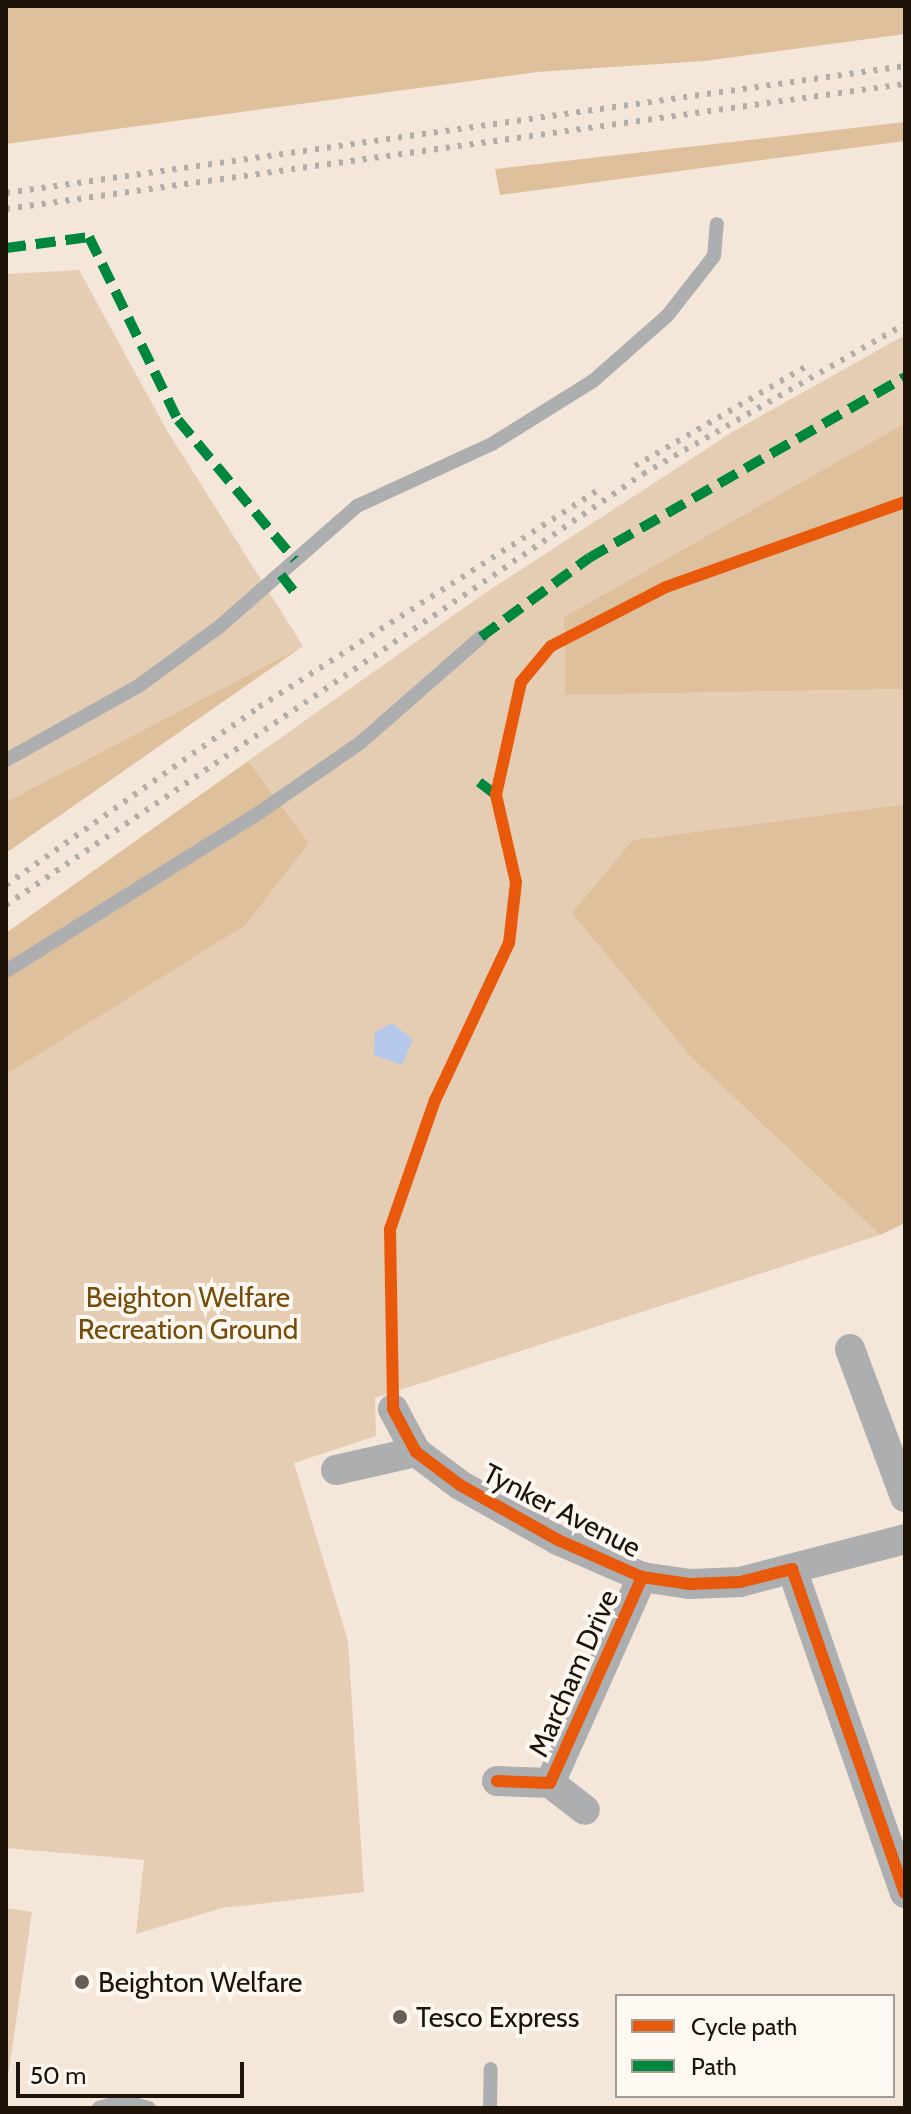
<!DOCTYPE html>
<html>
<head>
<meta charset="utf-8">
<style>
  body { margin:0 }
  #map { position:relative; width:911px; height:2114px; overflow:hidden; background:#f4e7da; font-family:Cabin,sans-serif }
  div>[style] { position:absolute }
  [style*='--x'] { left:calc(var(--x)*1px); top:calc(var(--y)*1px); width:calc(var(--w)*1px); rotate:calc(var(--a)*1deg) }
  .green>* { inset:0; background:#e5cdb3 }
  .forest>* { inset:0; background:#dfc09d }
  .water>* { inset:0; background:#b3c8eb }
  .lane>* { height:14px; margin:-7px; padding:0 7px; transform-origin:7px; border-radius:7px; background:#adaeb0 }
  .street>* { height:30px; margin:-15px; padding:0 15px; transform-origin:15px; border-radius:15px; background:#adaeb0 }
  .rail>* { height:6px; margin-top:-3px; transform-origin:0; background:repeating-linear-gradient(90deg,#b3aea7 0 4px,transparent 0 12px) }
  .quiet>* { height:10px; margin-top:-5px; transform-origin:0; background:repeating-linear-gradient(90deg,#00873e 0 20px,transparent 0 30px) }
  .cycleway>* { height:12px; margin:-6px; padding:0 6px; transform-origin:6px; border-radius:6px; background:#e8590c }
  .dots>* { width:22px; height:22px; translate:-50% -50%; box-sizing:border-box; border:4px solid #fdf8f2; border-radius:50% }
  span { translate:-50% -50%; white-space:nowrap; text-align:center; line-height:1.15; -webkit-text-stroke:8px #fdf8f2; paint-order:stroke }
  .park-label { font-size:28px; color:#774b08 }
  .street-label { font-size:28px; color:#1d1309 }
  .poi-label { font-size:28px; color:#1d1309 }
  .left { translate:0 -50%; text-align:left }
  .frame { position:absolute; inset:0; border:8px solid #1d1309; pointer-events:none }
  .legend { position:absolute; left:615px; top:1994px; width:280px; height:104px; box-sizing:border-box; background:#fdf8f2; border:2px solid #a39c95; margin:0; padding:10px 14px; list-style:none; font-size:24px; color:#1d1309 }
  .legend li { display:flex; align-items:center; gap:16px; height:40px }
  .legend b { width:40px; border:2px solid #a39c95 }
  .scale { position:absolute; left:16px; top:2062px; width:228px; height:36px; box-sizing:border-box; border:4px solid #1d1309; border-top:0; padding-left:10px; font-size:24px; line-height:28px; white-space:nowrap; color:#1d1309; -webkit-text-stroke:6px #fdf8f2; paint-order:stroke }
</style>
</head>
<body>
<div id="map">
  <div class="green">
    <i style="clip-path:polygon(79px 270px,166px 429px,303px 646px,6px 802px,6px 274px)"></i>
    <i style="clip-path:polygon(905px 335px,905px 423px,564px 617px,565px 695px,905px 689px,905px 804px,633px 840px,692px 1058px,880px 1235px,375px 1398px,376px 1436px,294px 1463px,348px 1641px,364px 1892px,222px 1908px,136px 1934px,144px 1860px,6px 1848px,6px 1075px,246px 925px,309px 843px,248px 761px,482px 595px,734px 431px)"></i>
    <i style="clip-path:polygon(6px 1908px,32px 1912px,6px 2090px)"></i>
  </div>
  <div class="forest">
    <i style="clip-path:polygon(6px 6px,905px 6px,905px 34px,704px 61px,537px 72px,6px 144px)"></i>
    <i style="clip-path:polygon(905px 122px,905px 141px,500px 195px,495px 169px)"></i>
    <i style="clip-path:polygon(905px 423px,905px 689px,565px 695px,564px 617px)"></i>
    <i style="clip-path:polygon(303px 646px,6px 853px,6px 802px)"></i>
    <i style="clip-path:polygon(248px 761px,309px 843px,246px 925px,6px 1075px,6px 933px)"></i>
    <i style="clip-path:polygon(905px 804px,905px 1223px,880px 1235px,692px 1058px,572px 913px,633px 840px)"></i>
  </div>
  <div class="water">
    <i style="clip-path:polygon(392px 1023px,413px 1040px,402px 1065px,374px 1055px,375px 1032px)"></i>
  </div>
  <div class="lane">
    <i style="--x:6;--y:760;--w:154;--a:-29.2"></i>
    <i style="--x:140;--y:685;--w:98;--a:-36.3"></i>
    <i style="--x:219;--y:627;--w:184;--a:-41.2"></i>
    <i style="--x:357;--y:506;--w:149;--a:-24.7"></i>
    <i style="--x:492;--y:444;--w:119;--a:-32"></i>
    <i style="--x:593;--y:381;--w:98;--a:-41.3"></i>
    <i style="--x:667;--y:316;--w:76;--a:-51.9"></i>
    <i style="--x:714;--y:256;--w:32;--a:-85"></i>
    <i style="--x:6;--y:971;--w:300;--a:-32"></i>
    <i style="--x:260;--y:812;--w:121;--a:-34.6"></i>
    <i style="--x:360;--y:743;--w:161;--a:-41.2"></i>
    <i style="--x:99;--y:2108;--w:26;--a:-16"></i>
    <i style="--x:124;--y:2101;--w:26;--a:16"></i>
    <i style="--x:490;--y:2108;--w:39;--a:-89"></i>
  </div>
  <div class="street">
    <i style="--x:850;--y:1349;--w:158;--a:69.6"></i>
    <i style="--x:393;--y:1409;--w:49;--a:61.9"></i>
    <i style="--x:416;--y:1452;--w:55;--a:36.9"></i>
    <i style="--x:460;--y:1485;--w:112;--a:29.3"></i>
    <i style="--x:558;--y:1540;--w:92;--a:23.8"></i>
    <i style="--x:642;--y:1577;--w:49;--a:8.3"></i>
    <i style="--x:690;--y:1584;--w:50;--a:-2.3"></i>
    <i style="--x:740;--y:1582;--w:171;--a:-14.6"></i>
    <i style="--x:336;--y:1470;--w:82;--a:-12.7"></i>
    <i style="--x:792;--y:1569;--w:343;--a:70.8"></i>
    <i style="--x:497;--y:1781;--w:53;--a:2.2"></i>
    <i style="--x:550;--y:1783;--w:226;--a:-65.9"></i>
    <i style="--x:550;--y:1783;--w:44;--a:37.6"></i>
  </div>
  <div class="rail">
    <i style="--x:6;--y:193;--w:908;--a:-8.04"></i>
    <i style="--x:6;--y:209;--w:908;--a:-7.92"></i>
    <i style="--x:635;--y:466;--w:197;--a:-30.2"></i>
    <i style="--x:6;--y:885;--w:309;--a:-35.1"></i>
    <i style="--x:259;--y:707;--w:403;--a:-32.6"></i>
    <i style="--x:6;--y:905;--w:769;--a:-34.08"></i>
    <i style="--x:643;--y:474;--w:302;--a:-29.8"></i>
  </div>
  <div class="quiet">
    <i style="--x:6;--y:248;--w:84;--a:-7.5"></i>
    <i style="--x:89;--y:237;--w:203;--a:64.1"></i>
    <i style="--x:178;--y:420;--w:182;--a:50.1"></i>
    <i style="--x:281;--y:575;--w:24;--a:52"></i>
    <i style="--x:481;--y:637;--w:134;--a:-36.2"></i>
    <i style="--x:589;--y:558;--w:364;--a:-29.8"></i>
    <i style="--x:479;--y:782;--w:21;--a:37"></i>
  </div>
  <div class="cycleway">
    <i style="--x:905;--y:502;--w:254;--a:160.4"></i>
    <i style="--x:666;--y:587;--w:129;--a:152.8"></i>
    <i style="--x:551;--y:646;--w:47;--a:129.8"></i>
    <i style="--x:521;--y:682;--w:116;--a:102.5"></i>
    <i style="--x:496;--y:795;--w:89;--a:77.1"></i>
    <i style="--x:516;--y:882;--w:61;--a:96.5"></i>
    <i style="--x:509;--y:943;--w:174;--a:115.2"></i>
    <i style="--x:435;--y:1100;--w:137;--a:109.2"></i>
    <i style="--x:390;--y:1229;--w:180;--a:89"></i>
    <i style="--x:393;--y:1409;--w:49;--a:61.9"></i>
    <i style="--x:416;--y:1452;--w:55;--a:36.9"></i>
    <i style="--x:460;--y:1485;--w:112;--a:29.3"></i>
    <i style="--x:558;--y:1540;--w:92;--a:23.8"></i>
    <i style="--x:642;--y:1577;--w:49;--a:8.3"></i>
    <i style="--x:690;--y:1584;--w:50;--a:-2.3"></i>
    <i style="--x:740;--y:1582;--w:54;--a:-14"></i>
    <i style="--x:792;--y:1569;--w:343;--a:70.8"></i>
    <i style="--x:497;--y:1781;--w:53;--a:2.2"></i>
    <i style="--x:550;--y:1783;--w:226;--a:-65.9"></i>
  </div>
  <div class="dots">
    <i style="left:82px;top:1982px;background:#685d52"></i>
    <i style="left:400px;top:2017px;background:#685d52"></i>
  </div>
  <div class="park-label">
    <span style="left:188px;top:1313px">Beighton Welfare<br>Recreation Ground</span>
  </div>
  <div class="street-label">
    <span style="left:562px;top:1510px;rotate:27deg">Tynker Avenue</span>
    <span style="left:573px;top:1673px;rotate:-66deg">Marcham Drive</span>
  </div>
  <div class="poi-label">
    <span class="left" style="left:98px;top:1982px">Beighton Welfare</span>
    <span class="left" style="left:416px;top:2017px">Tesco Express</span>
  </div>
  <div class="frame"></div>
  <ul class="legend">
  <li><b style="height:10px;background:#e8590c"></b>Cycle path</li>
  <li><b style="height:10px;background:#00873e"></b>Path</li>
  </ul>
  <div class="scale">50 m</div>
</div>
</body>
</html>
